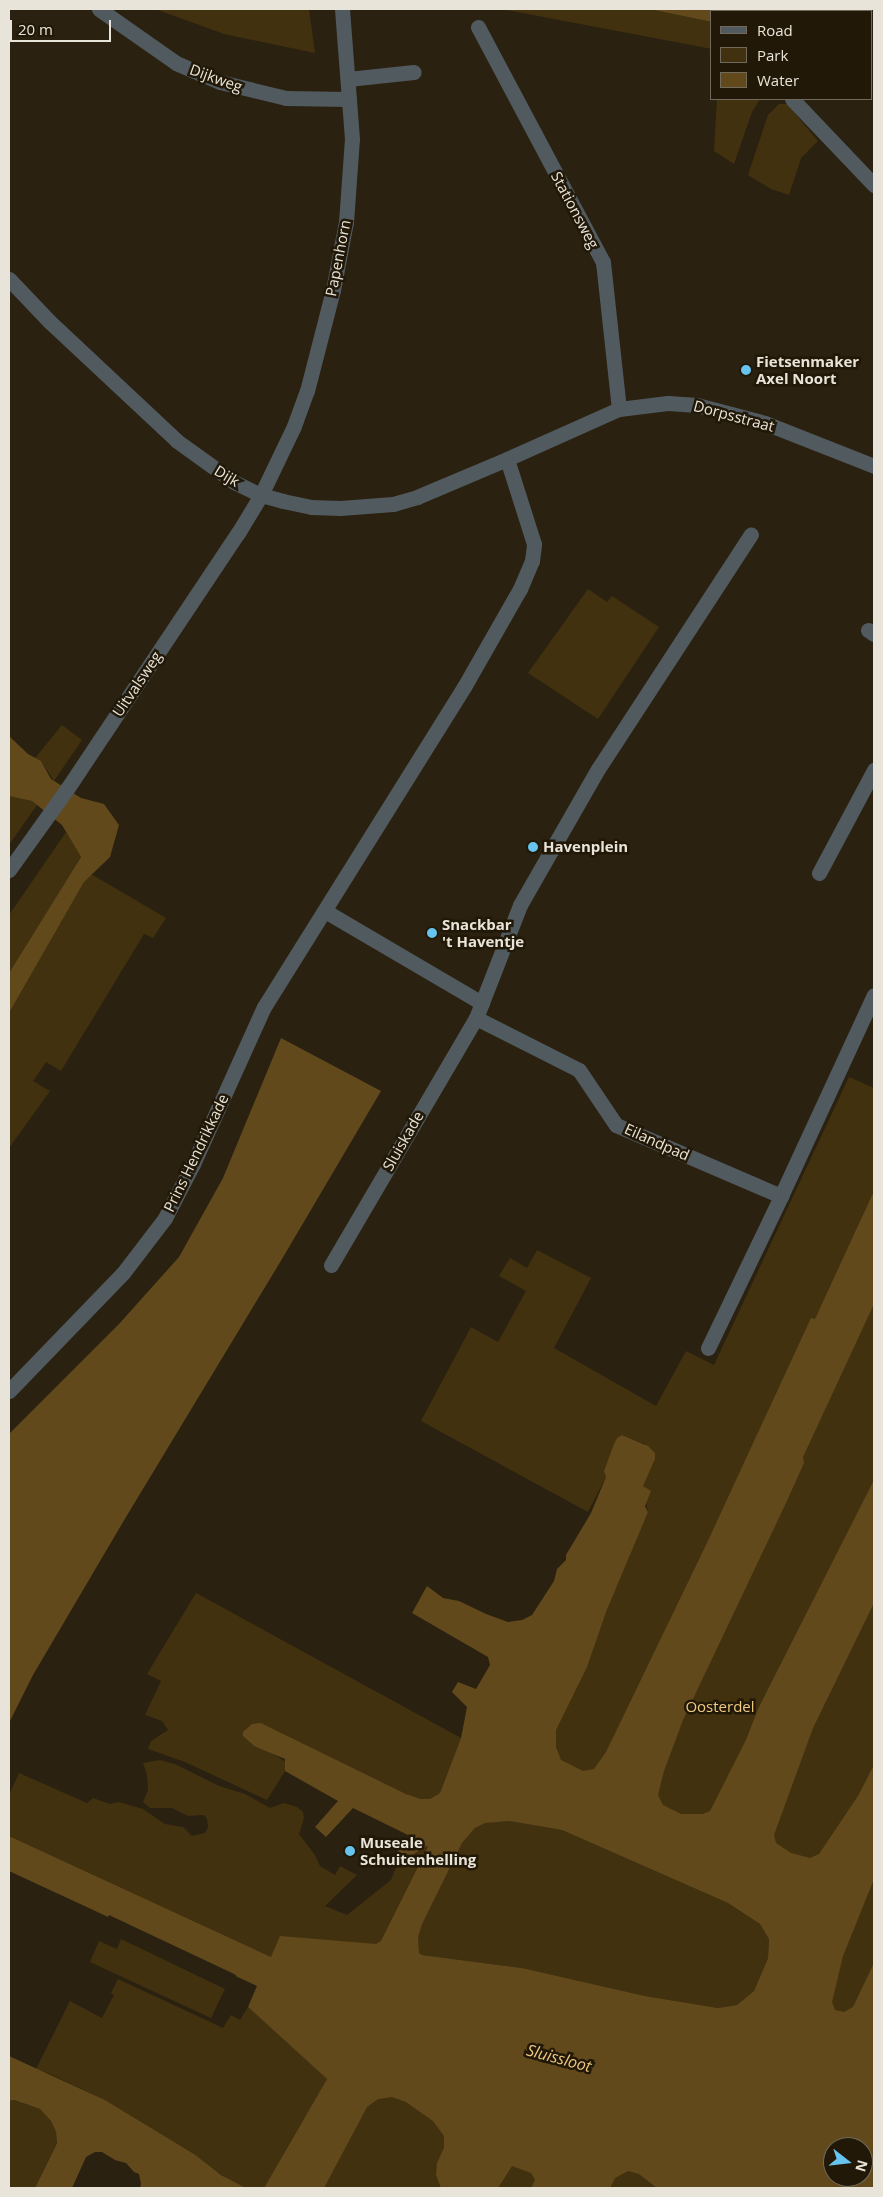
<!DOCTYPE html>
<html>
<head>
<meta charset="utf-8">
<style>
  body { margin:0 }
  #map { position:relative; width:883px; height:2197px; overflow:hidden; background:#2a2111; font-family:"Open Sans",sans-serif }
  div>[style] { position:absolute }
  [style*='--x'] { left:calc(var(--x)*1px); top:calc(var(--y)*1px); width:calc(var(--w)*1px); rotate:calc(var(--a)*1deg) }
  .green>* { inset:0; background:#42310e }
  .water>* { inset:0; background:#61491c }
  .pier>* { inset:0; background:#2a2111 }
  .minor>* { height:15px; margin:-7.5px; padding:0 7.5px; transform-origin:7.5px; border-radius:7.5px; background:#515a5f }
  .dots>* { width:14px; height:14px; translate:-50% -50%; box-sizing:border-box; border:2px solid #211808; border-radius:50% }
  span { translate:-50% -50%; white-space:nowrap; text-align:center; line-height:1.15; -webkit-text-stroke:5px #211808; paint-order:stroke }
  .street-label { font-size:15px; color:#e9e4d9 }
  .poi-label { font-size:15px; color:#e9e4d9; font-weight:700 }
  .left { translate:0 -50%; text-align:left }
  .park-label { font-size:15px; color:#f1ca84 }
  .water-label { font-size:16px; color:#ecc57f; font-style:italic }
  .frame { position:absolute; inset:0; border:10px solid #e9e4d9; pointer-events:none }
  .legend { position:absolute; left:710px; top:10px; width:162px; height:90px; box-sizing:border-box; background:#211808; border:1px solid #716a5c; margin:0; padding:6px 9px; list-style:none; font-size:15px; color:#e9e4d9 }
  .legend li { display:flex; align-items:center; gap:10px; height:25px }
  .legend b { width:25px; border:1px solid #716a5c }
  .north { position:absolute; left:823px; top:2137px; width:50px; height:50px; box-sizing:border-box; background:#211808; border:1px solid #716a5c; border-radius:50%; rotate:106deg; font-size:14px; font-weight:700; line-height:20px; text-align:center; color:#e9e4d9 }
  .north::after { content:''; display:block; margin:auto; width:18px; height:22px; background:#66c4ef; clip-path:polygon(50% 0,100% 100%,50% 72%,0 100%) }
  .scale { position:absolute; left:10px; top:20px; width:101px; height:22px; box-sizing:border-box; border:2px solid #e9e4d9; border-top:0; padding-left:6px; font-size:15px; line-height:18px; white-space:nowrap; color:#e9e4d9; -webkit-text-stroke:4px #211808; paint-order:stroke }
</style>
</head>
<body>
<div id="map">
  <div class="green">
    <i style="clip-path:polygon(155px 9px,309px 9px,315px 53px,224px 34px)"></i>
    <i style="clip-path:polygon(501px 9px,649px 9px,712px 22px,712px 49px)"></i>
    <i style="clip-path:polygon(717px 99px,760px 99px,752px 112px,734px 164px,714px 151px)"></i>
    <i style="clip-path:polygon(779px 104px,787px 104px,818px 141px,801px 158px,789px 195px,771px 189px,748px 175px,768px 115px)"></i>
    <i style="clip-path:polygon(588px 589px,607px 602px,612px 596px,659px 627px,598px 719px,528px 673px)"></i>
    <i style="clip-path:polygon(62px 725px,82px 740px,54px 781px,41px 761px,35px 758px)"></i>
    <i style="clip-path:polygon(9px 796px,32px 801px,37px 805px,9px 845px)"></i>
    <i style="clip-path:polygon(66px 832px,81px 857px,9px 973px,9px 915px)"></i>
    <i style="clip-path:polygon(91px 874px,166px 918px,153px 938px,144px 934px,61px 1071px,46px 1062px,33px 1081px,50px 1091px,9px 1148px,9px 1013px,84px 882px)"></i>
    <i style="clip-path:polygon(evenodd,849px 1077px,874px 1088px,874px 1191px,837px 1274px,707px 1544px,874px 1240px,874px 2188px,314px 2188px,419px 1986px,769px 2049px,813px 1928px,515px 1769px,646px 1517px,648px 1512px,643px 1486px,645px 1444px,622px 1435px,617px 1438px,605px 1469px,606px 1477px,588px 1512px,421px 1421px,471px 1327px,498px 1342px,526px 1291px,499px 1276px,510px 1258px,527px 1268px,537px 1250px,591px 1278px,554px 1348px,656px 1406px,686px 1351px,714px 1365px,849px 1077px,833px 2147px,863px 2147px,863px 2177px,833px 2177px,833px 2147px)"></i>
    <i style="clip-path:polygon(196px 1593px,461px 1738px,440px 1793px,430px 1799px,421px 1799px,406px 1794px,261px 1723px,243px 1736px,254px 1746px,267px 1750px,286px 1762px,285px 1771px,267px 1800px,185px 1762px,148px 1749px,151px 1741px,168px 1730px,162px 1721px,145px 1715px,161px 1681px,147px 1674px)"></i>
    <i style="clip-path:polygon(160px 1760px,175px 1764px,219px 1786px,245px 1794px,270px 1808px,284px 1803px,297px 1807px,303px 1812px,304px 1818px,299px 1834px,315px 1855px,320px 1866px,335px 1875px,340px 1866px,357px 1875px,325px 1906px,347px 1915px,391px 1880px,397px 1865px,426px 1846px,452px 1861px,462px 1843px,475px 1828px,485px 1822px,509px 1821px,562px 1830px,728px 1903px,760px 1924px,766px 1931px,769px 1939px,768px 1958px,754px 1991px,737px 2005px,718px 2008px,645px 1996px,522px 1968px,422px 1955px,271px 1957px,9px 1836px,9px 1795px,19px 1773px,87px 1803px,93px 1798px,110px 1804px,119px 1802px,143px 1809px,165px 1824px,183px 1827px,192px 1836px,205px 1833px,208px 1827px,207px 1819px,204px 1815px,188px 1816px,172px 1808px,150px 1808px,143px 1802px,148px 1790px,147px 1775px,143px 1763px)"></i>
    <i style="clip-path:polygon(121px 1939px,225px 1989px,211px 2018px,90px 1962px,99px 1941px,117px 1949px)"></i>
    <i style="clip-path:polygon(118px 1979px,223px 2028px,231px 2015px,240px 2020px,248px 2007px,327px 2079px,264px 2188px,246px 2188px,230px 2180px,202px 2163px,194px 2154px,105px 2100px,50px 2074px,36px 2069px,70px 2001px,102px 2018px,114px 1995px,111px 1993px)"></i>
    <i style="clip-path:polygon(13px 2100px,40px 2109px,51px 2121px,56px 2132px,57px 2142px,35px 2188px,9px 2188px,9px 2101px)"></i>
  </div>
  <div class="water">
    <i style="clip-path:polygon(649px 9px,778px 9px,777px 11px,712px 11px,712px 22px)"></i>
    <i style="clip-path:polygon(9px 736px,28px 754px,41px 761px,51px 779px,81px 798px,104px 804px,119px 825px,110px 857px,84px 882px,9px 1013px,9px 973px,81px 857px,62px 825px,32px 801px,9px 796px)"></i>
    <i style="clip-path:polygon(281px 1038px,381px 1091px,282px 1259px,126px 1517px,33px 1675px,9px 1723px,9px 1434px,119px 1324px,179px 1257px,223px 1178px)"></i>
    <i style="clip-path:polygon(evenodd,874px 1191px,874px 1304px,803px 1457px,804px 1463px,786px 1503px,683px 1720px,664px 1771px,658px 1795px,663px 1805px,681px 1814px,703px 1814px,710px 1811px,746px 1740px,758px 1709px,874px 1480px,874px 1603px,813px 1728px,774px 1835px,776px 1843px,791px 1853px,810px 1858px,819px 1854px,858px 1796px,874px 1765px,874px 1879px,843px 1956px,832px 2002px,835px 2010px,844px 2012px,853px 2007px,874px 1963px,874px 2188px,657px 2188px,639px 2174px,628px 2171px,615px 2178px,610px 2188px,531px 2188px,535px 2180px,531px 2173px,512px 2166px,498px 2188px,441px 2188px,436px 2175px,437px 2163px,444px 2148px,444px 2136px,433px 2121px,406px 2102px,392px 2097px,378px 2099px,367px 2107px,324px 2188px,264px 2188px,327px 2079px,248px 2007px,257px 1986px,9px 1871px,9px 1836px,271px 1957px,280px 1936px,376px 1944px,381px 1941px,428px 1847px,426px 1846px,397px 1865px,390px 1859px,408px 1840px,408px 1835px,353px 1808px,326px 1837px,315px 1827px,338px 1801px,285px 1771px,285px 1759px,254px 1746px,243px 1736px,243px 1732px,252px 1724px,261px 1723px,406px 1794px,421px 1799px,430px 1799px,440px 1793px,461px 1738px,467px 1707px,452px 1692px,458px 1682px,476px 1689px,490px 1665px,488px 1657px,412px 1613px,427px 1586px,443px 1598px,459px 1601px,486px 1614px,508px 1622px,522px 1620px,532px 1615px,554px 1581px,557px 1569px,566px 1560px,566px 1555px,591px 1513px,606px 1477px,604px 1471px,614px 1444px,617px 1438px,622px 1435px,648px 1446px,655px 1453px,655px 1459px,643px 1486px,651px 1491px,645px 1506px,648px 1512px,606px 1612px,587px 1667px,556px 1730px,556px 1747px,561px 1760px,583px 1771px,594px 1769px,606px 1752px,706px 1545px,811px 1318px,815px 1319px,874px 1191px,509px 1821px,562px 1830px,728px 1903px,760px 1924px,769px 1939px,768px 1958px,754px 1991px,737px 2005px,718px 2008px,645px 1996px,522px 1968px,422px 1955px,419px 1953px,418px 1937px,422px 1924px,462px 1843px,475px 1828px,485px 1823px,509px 1821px,874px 1191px,833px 2147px,863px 2147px,863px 2177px,833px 2177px,833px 2147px)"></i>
    <i style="clip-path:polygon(9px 2056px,105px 2100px,194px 2154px,221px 2175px,246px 2188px,140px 2188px,141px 2184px,139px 2174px,134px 2172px,126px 2163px,115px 2160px,102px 2152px,95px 2152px,86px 2157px,72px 2188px,35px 2188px,57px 2143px,56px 2132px,51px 2121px,40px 2109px,14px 2100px,9px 2101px)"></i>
  </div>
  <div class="pier">
    <i style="clip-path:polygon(109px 1915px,232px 1973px,236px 1975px,235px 1977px,107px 1919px)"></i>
  </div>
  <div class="minor">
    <i style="--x:99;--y:9;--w:94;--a:35"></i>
    <i style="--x:176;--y:63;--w:48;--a:23.4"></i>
    <i style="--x:220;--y:82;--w:68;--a:13.6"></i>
    <i style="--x:286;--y:98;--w:63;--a:0.9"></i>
    <i style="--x:478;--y:27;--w:266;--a:62"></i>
    <i style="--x:603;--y:262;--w:148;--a:83.8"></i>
    <i style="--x:348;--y:79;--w:66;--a:-6.1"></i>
    <i style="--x:792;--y:99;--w:119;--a:46.4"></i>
    <i style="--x:9;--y:279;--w:59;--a:46.4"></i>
    <i style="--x:50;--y:322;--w:174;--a:43.1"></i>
    <i style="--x:177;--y:441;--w:70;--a:35.7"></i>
    <i style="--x:234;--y:482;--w:30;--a:26"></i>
    <i style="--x:261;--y:495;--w:23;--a:15"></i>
    <i style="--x:283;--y:501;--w:29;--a:12"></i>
    <i style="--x:311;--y:507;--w:29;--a:2"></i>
    <i style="--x:340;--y:508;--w:53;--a:-4.3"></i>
    <i style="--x:393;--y:504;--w:25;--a:-16"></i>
    <i style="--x:417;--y:497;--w:98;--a:-22.9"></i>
    <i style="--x:507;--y:459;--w:123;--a:-24.1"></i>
    <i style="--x:619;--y:409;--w:49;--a:-7"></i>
    <i style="--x:668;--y:403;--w:29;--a:4"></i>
    <i style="--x:697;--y:405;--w:70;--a:14.8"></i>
    <i style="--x:765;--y:423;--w:117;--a:21.5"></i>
    <i style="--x:868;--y:630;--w:7;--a:34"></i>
    <i style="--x:9;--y:870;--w:100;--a:-54.4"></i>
    <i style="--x:67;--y:789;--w:308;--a:-56.3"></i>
    <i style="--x:238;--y:533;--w:44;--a:-58.8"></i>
    <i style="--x:261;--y:495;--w:76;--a:-64.4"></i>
    <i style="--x:294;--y:426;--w:37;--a:-70"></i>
    <i style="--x:307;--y:391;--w:104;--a:-75.6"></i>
    <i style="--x:333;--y:290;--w:69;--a:-79.2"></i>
    <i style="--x:346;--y:222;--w:83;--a:-85.9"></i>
    <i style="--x:352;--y:139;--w:130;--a:-94.4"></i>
    <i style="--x:819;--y:873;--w:117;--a:-61.9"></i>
    <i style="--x:325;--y:911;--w:182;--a:30.4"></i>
    <i style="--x:476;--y:1018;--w:115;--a:26.8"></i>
    <i style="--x:579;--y:1070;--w:66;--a:56.1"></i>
    <i style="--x:616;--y:1125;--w:180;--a:23.3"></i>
    <i style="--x:781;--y:1196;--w:221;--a:-65.2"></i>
    <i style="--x:331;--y:1265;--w:286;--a:-59.6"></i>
    <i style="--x:476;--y:1018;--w:121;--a:-68.7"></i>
    <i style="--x:520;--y:905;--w:157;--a:-60.2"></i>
    <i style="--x:598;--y:769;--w:280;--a:-56.9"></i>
    <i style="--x:708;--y:1348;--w:169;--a:-64.3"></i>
    <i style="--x:9;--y:1391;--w:164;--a:-46"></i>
    <i style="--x:123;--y:1273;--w:69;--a:-52.6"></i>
    <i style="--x:165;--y:1218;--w:61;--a:-62.6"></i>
    <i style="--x:193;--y:1164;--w:172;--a:-65.7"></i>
    <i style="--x:264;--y:1007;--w:377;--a:-58"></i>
    <i style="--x:464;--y:687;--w:113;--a:-60.3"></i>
    <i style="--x:520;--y:589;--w:30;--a:-67"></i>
    <i style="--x:532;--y:561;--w:17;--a:-83"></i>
    <i style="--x:534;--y:544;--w:89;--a:-107.6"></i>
  </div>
  <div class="dots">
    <i style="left:746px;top:370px;background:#66c4ef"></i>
    <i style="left:533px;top:847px;background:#66c4ef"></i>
    <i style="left:432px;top:933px;background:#66c4ef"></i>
    <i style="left:350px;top:1851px;background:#66c4ef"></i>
  </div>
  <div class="street-label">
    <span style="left:216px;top:78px;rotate:20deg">Dijkweg</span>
    <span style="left:575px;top:210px;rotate:62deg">Stationsweg</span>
    <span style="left:338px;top:258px;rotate:-79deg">Papenhorn</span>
    <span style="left:734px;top:416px;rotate:15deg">Dorpsstraat</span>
    <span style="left:227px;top:476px;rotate:31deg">Dijk</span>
    <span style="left:137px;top:684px;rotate:-56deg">Uitvalsweg</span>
    <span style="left:403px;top:1141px;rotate:-60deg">Sluiskade</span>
    <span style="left:657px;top:1142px;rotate:24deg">Eilandpad</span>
    <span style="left:196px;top:1153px;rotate:-64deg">Prins Hendrikkade</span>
  </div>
  <div class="poi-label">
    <span class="left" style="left:756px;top:370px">Fietsenmaker<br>Axel Noort</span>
    <span class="left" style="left:543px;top:847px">Havenplein</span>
    <span class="left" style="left:442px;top:933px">Snackbar<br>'t Haventje</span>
    <span class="left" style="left:360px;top:1851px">Museale<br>Schuitenhelling</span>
  </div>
  <div class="park-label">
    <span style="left:720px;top:1707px">Oosterdel</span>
  </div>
  <div class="water-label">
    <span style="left:559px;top:2058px;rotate:15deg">Sluissloot</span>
  </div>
  <div class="frame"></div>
  <ul class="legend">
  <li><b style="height:6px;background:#515a5f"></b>Road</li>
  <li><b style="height:14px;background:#42310e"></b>Park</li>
  <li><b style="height:14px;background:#61491c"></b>Water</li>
  </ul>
  <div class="north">N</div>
  <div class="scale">20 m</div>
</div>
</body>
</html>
